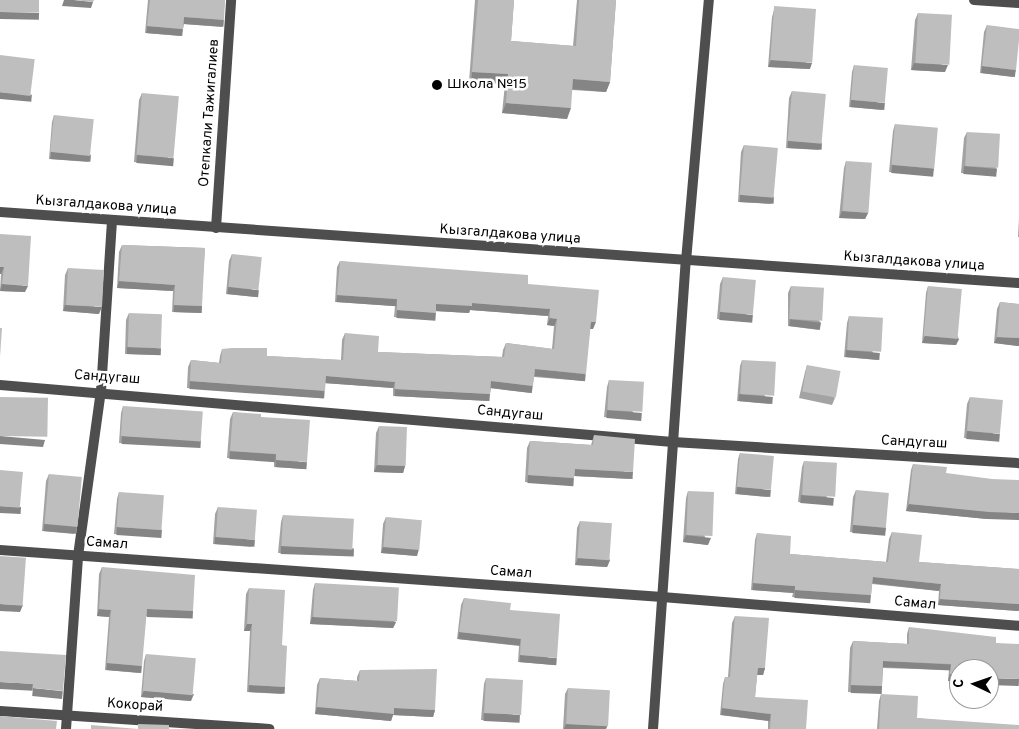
<!DOCTYPE html>
<html>
<head>
<meta charset="utf-8">
<style>
  body { margin:0 }
  #map { position:relative; width:1019px; height:729px; overflow:hidden; background:#fff; font-family:Overpass,sans-serif }
  div>[style] { position:absolute }
  [style*='--x'] { left:calc(var(--x)*1px); top:calc(var(--y)*1px); width:calc(var(--w)*1px); rotate:calc(var(--a)*1deg) }
  .minor>* { height:10px; margin:-5px; padding:0 5px; transform-origin:5px; border-radius:5px; background:#4e4e4e }
  .tertiary>* { height:10px; margin:-5px; padding:0 5px; transform-origin:5px; border-radius:5px; background:#4e4e4e }
  .wall>* { inset:0; background:#a3a3a3 }
  .shaded-wall>* { inset:0; background:#858585; transform-origin:0 0 }
  .building>* { inset:0; background:#bebebe; transform-origin:0 0 }
  .dots>* { width:14px; height:14px; translate:-50% -50%; box-sizing:border-box; border:2px solid #fff; border-radius:50% }
  span { translate:-50% -50%; white-space:nowrap; text-align:center; line-height:1.15; -webkit-text-stroke:5px #fff; paint-order:stroke }
  .poi-label { font-size:14px; color:#000 }
  .left { translate:0 -50%; text-align:left }
  .street-label { font-size:14px; color:#000 }
  .north { position:absolute; left:949px; top:659px; width:50px; height:50px; box-sizing:border-box; background:#fff; border:1px solid #999; border-radius:50%; rotate:273deg; font-size:14px; font-weight:700; line-height:20px; text-align:center; color:#000 }
  .north::after { content:''; display:block; margin:auto; width:18px; height:22px; background:#000; clip-path:polygon(50% 0,100% 100%,50% 72%,0 100%) }
</style>
</head>
<body>
<div id="map">
  <div class="minor">
    <i style="--x:974;--y:0;--w:45;--a:3.8"></i>
    <i style="--x:216;--y:228;--w:228;--a:-86.2"></i>
    <i style="--x:0;--y:385;--w:675;--a:4.84"></i>
    <i style="--x:673;--y:442;--w:347;--a:3.5"></i>
    <i style="--x:0;--y:550;--w:664;--a:4.06"></i>
    <i style="--x:662;--y:597;--w:358;--a:4.6"></i>
    <i style="--x:0;--y:711;--w:270;--a:3.8"></i>
    <i style="--x:66;--y:729;--w:173;--a:-86"></i>
    <i style="--x:78;--y:556;--w:167;--a:-82.1"></i>
    <i style="--x:101;--y:391;--w:170;--a:-86.3"></i>
  </div>
  <div class="tertiary">
    <i style="--x:0;--y:212;--w:1021;--a:3.99"></i>
    <i style="--x:653;--y:729;--w:469;--a:-86"></i>
    <i style="--x:686;--y:261;--w:262;--a:-85"></i>
  </div>
  <div class="wall">
    <i style="clip-path:polygon(148px 0,225px 0,222px 27px,184px 24px,183px 29px,181px 36px,145px 33px)"></i>
    <i style="clip-path:polygon(475px 0,514px 0,511px 41px,573px 46px,577px 0,616px 0,610px 82px,606px 92px,572px 90px,567px 119px,502px 113px,505px 84px,469px 82px)"></i>
    <i style="clip-path:polygon(774px 10px,810px 69px,768px 67px,772px 17px)"></i>
    <i style="clip-path:polygon(918px 13px,945px 72px,911px 70px,915px 20px)"></i>
    <i style="clip-path:polygon(987px 25px,1016px 70px,1013px 77px,980px 73px,984px 32px)"></i>
    <i style="clip-path:polygon(854px 65px,882px 110px,849px 107px,852px 72px)"></i>
    <i style="clip-path:polygon(792px 91px,819px 150px,786px 148px,789px 98px)"></i>
    <i style="clip-path:polygon(142px 93px,171px 165px,134px 162px,139px 100px)"></i>
    <i style="clip-path:polygon(54px 115px,89px 162px,49px 159px,52px 122px)"></i>
    <i style="clip-path:polygon(895px 124px,934px 169px,931px 176px,889px 172px,893px 131px)"></i>
    <i style="clip-path:polygon(967px 132px,997px 169px,995px 176px,961px 173px,964px 138px)"></i>
    <i style="clip-path:polygon(744px 145px,771px 204px,738px 202px,741px 152px)"></i>
    <i style="clip-path:polygon(846px 161px,868px 213px,865px 219px,839px 218px,844px 168px)"></i>
    <i style="clip-path:polygon(1019px 218px,1019px 237px,1018px 237px)"></i>
    <i style="clip-path:polygon(0 234px,25px 292px,0 291px,1px 274px,0 274px)"></i>
    <i style="clip-path:polygon(122px 245px,205px 248px,200px 313px,172px 312px,173px 291px,117px 288px,119px 252px)"></i>
    <i style="clip-path:polygon(232px 254px,256px 297px,226px 294px,229px 261px)"></i>
    <i style="clip-path:polygon(340px 261px,528px 284px,593px 329px,590px 329px,584px 381px,534px 377px,531px 393px,491px 388px,490px 394px,488px 401px,393px 396px,393px 388px,325px 383px,322px 398px,187px 388px,188px 367px,191px 360px,219px 363px,220px 356px,222px 349px,267px 356px,341px 360px,342px 340px,345px 333px,378px 352px,502px 357px,503px 350px,506px 343px,552px 349px,554px 326px,547px 325px,548px 316px,470px 310px,469px 313px,436px 311px,433px 320px,394px 317px,395px 306px,335px 302px,337px 267px)"></i>
    <i style="clip-path:polygon(68px 268px,99px 314px,63px 311px,65px 275px)"></i>
    <i style="clip-path:polygon(723px 277px,751px 322px,717px 319px,720px 284px)"></i>
    <i style="clip-path:polygon(791px 286px,821px 323px,819px 330px,788px 326px,788px 293px)"></i>
    <i style="clip-path:polygon(928px 286px,959px 339px,956px 345px,922px 343px,926px 293px)"></i>
    <i style="clip-path:polygon(1000px 302px,1019px 304px,1019px 346px,994px 343px,997px 309px)"></i>
    <i style="clip-path:polygon(129px 313px,158px 355px,125px 354px,126px 320px)"></i>
    <i style="clip-path:polygon(849px 316px,878px 360px,844px 357px,847px 323px)"></i>
    <i style="clip-path:polygon(742px 360px,770px 404px,737px 401px,740px 366px)"></i>
    <i style="clip-path:polygon(807px 365px,835px 398px,832px 405px,799px 398px,805px 372px)"></i>
    <i style="clip-path:polygon(609px 380px,639px 420px,604px 417px,607px 387px)"></i>
    <i style="clip-path:polygon(970px 397px,998px 441px,964px 438px,967px 404px)"></i>
    <i style="clip-path:polygon(123px 406px,199px 447px,119px 443px,121px 413px)"></i>
    <i style="clip-path:polygon(233px 412px,261px 417px,305px 469px,274px 467px,274px 461px,227px 458px,230px 419px)"></i>
    <i style="clip-path:polygon(379px 426px,405px 466px,403px 473px,374px 472px,376px 433px)"></i>
    <i style="clip-path:polygon(594px 435px,630px 479px,574px 476px,572px 485px,525px 482px,527px 448px,530px 441px,591px 445px)"></i>
    <i style="clip-path:polygon(740px 453px,768px 497px,735px 494px,738px 459px)"></i>
    <i style="clip-path:polygon(804px 461px,832px 505px,798px 502px,802px 467px)"></i>
    <i style="clip-path:polygon(913px 464px,946px 473px,987px 519px,906px 511px,911px 470px)"></i>
    <i style="clip-path:polygon(49px 474px,77px 527px,74px 534px,42px 531px,46px 481px)"></i>
    <i style="clip-path:polygon(856px 490px,886px 528px,884px 535px,850px 532px,853px 497px)"></i>
    <i style="clip-path:polygon(688px 491px,708px 545px,683px 542px,686px 498px)"></i>
    <i style="clip-path:polygon(119px 492px,162px 530px,159px 537px,114px 534px,117px 499px)"></i>
    <i style="clip-path:polygon(218px 507px,252px 547px,213px 544px,215px 514px)"></i>
    <i style="clip-path:polygon(283px 515px,351px 555px,278px 553px,281px 522px)"></i>
    <i style="clip-path:polygon(386px 517px,417px 556px,381px 553px,383px 524px)"></i>
    <i style="clip-path:polygon(580px 521px,610px 560px,607px 567px,575px 565px,577px 528px)"></i>
    <i style="clip-path:polygon(892px 532px,919px 562px,1019px 569px,1019px 611px,938px 605px,939px 591px,872px 584px,871px 595px,869px 602px,792px 597px,793px 593px,751px 590px,755px 540px,757px 533px,790px 554px,886px 562px,889px 539px)"></i>
    <i style="clip-path:polygon(102px 567px,193px 611px,190px 618px,146px 616px,140px 673px,105px 670px,109px 617px,97px 616px,99px 574px)"></i>
    <i style="clip-path:polygon(315px 583px,396px 622px,393px 628px,310px 624px,313px 590px)"></i>
    <i style="clip-path:polygon(249px 588px,282px 645px,285px 687px,282px 694px,247px 692px,250px 631px,244px 631px,246px 594px)"></i>
    <i style="clip-path:polygon(464px 598px,510px 610px,554px 665px,518px 662px,519px 646px,457px 639px,461px 605px)"></i>
    <i style="clip-path:polygon(735px 616px,765px 668px,763px 675px,757px 675px,755px 697px,806px 729px,768px 729px,768px 721px,720px 715px,723px 684px,725px 677px,728px 677px,732px 623px)"></i>
    <i style="clip-path:polygon(909px 627px,959px 669px,959px 682px,948px 681px,949px 670px,883px 668px,882px 686px,880px 693px,848px 692px,850px 648px,853px 641px,907px 644px,907px 634px)"></i>
    <i style="clip-path:polygon(146px 654px,191px 701px,141px 697px,144px 661px)"></i>
    <i style="clip-path:polygon(360px 670px,435px 710px,433px 717px,393px 715px,391px 721px,315px 714px,317px 685px,320px 678px,357px 681px,357px 677px)"></i>
    <i style="clip-path:polygon(486px 678px,518px 722px,481px 720px,484px 684px)"></i>
    <i style="clip-path:polygon(568px 688px,607px 726px,606px 729px,563px 729px,565px 694px)"></i>
    <i style="clip-path:polygon(881px 694px,917px 718px,1019px 729px,877px 729px,879px 701px)"></i>
  </div>
  <div class="shaded-wall">
    <i style="clip-path:polygon(64px 0,74px 0,93px 2px,91px 8px,62px 6px)"></i>
    <i style="left:0;top:12px;width:39px;height:7px;rotate:1deg"></i>
    <i style="left:184px;top:17px;width:40px;height:7px;rotate:4deg"></i>
    <i style="left:147px;top:26px;width:36px;height:7px;rotate:5deg"></i>
    <i style="clip-path:polygon(771px 60px,812px 63px,810px 69px,768px 67px)"></i>
    <i style="clip-path:polygon(914px 63px,948px 65px,945px 72px,911px 70px)"></i>
    <i style="left:982px;top:66px;width:34px;height:7px;rotate:7deg"></i>
    <i style="left:472px;top:72px;width:36px;height:10px;rotate:3deg"></i>
    <i style="clip-path:polygon(573px 79px,610px 82px,606px 92px,570px 89px)"></i>
    <i style="left:0;top:92px;width:32px;height:7px;rotate:5deg"></i>
    <i style="left:851px;top:100px;width:34px;height:7px;rotate:5deg"></i>
    <i style="clip-path:polygon(506px 103px,571px 108px,567px 119px,502px 113px)"></i>
    <i style="left:788px;top:141px;width:34px;height:7px;rotate:3deg"></i>
    <i style="left:51px;top:152px;width:40px;height:7px;rotate:4deg"></i>
    <i style="left:137px;top:155px;width:37px;height:8px;rotate:5deg"></i>
    <i style="left:892px;top:165px;width:42px;height:8px;rotate:5deg"></i>
    <i style="left:964px;top:166px;width:33px;height:8px;rotate:5deg"></i>
    <i style="left:740px;top:195px;width:34px;height:7px;rotate:3deg"></i>
    <i style="clip-path:polygon(842px 211px,868px 213px,865px 219px,839px 218px)"></i>
    <i style="clip-path:polygon(0 267px,4px 267px,1px 274px,0 274px)"></i>
    <i style="clip-path:polygon(119px 281px,175px 285px,173px 291px,117px 288px)"></i>
    <i style="clip-path:polygon(2px 284px,28px 286px,25px 292px,0 291px)"></i>
    <i style="left:228px;top:287px;width:31px;height:7px;rotate:6deg"></i>
    <i style="left:337px;top:295px;width:60px;height:7px;rotate:4deg"></i>
    <i style="clip-path:polygon(472px 303px,550px 309px,548px 316px,470px 310px,469px 313px,434px 311px,436px 304px)"></i>
    <i style="clip-path:polygon(65px 305px,102px 307px,99px 314px,63px 311px)"></i>
    <i style="left:174px;top:305px;width:28px;height:7px;rotate:2deg"></i>
    <i style="left:397px;top:310px;width:39px;height:8px;rotate:4deg"></i>
    <i style="left:720px;top:312px;width:33px;height:8px;rotate:5deg"></i>
    <i style="clip-path:polygon(550px 318px,557px 319px,554px 326px,547px 325px)"></i>
    <i style="left:790px;top:319px;width:31px;height:7px;rotate:7deg"></i>
    <i style="clip-path:polygon(591px 322px,596px 322px,593px 329px,588px 329px)"></i>
    <i style="clip-path:polygon(925px 336px,959px 339px,956px 345px,922px 343px)"></i>
    <i style="clip-path:polygon(997px 337px,1019px 338px,1019px 346px,994px 343px)"></i>
    <i style="left:127px;top:347px;width:34px;height:7px;rotate:2deg"></i>
    <i style="left:846px;top:350px;width:34px;height:7px;rotate:5deg"></i>
    <i style="left:535px;top:369px;width:51px;height:7px;rotate:6deg"></i>
    <i style="clip-path:polygon(326px 376px,395px 382px,393px 388px,323px 383px)"></i>
    <i style="left:190px;top:381px;width:135px;height:8px;rotate:4deg"></i>
    <i style="left:491px;top:381px;width:42px;height:7px;rotate:7deg"></i>
    <i style="left:395px;top:389px;width:95px;height:7px;rotate:3deg"></i>
    <i style="left:739px;top:394px;width:34px;height:7px;rotate:5deg"></i>
    <i style="left:607px;top:410px;width:35px;height:8px;rotate:5deg"></i>
    <i style="left:967px;top:431px;width:33px;height:8px;rotate:5deg"></i>
    <i style="clip-path:polygon(0 436px,45px 440px,43px 447px,0 444px)"></i>
    <i style="left:122px;top:436px;width:79px;height:8px;rotate:3deg"></i>
    <i style="left:230px;top:451px;width:46px;height:8px;rotate:4deg"></i>
    <i style="left:276px;top:460px;width:31px;height:7px;rotate:4deg"></i>
    <i style="clip-path:polygon(377px 465px,405px 466px,403px 473px,374px 472px)"></i>
    <i style="left:575px;top:469px;width:58px;height:7px;rotate:3deg"></i>
    <i style="left:528px;top:475px;width:46px;height:8px;rotate:4deg"></i>
    <i style="left:737px;top:487px;width:34px;height:7px;rotate:5deg"></i>
    <i style="left:801px;top:495px;width:33px;height:8px;rotate:5deg"></i>
    <i style="clip-path:polygon(909px 504px,1019px 513px,1019px 520px,987px 519px,906px 511px)"></i>
    <i style="left:0;top:506px;width:21px;height:7px;rotate:3deg"></i>
    <i style="left:44px;top:524px;width:33px;height:7px;rotate:5deg"></i>
    <i style="left:853px;top:525px;width:33px;height:8px;rotate:5deg"></i>
    <i style="left:117px;top:527px;width:45px;height:8px;rotate:4deg"></i>
    <i style="clip-path:polygon(686px 535px,711px 538px,708px 545px,683px 542px)"></i>
    <i style="left:215px;top:537px;width:40px;height:7px;rotate:4deg"></i>
    <i style="left:281px;top:546px;width:73px;height:8px;rotate:2deg"></i>
    <i style="clip-path:polygon(383px 547px,419px 549px,417px 556px,381px 553px)"></i>
    <i style="clip-path:polygon(578px 558px,610px 560px,607px 567px,575px 565px)"></i>
    <i style="clip-path:polygon(873px 577px,941px 584px,939px 591px,870px 583px)"></i>
    <i style="left:753px;top:583px;width:42px;height:7px;rotate:4deg"></i>
    <i style="left:795px;top:590px;width:76px;height:8px;rotate:4deg"></i>
    <i style="clip-path:polygon(940px 599px,1019px 604px,1019px 611px,938px 605px)"></i>
    <i style="clip-path:polygon(0 604px,23px 605px,20px 612px,0 611px)"></i>
    <i style="clip-path:polygon(99px 609px,111px 610px,109px 617px,97px 616px)"></i>
    <i style="left:147px;top:609px;width:46px;height:8px;rotate:2deg"></i>
    <i style="clip-path:polygon(312px 617px,396px 622px,393px 628px,310px 624px)"></i>
    <i style="clip-path:polygon(247px 624px,252px 624px,250px 631px,244px 631px)"></i>
    <i style="left:459px;top:632px;width:62px;height:7px;rotate:6deg"></i>
    <i style="left:520px;top:655px;width:37px;height:7px;rotate:5deg"></i>
    <i style="left:883px;top:661px;width:68px;height:6px;rotate:3deg"></i>
    <i style="left:107px;top:663px;width:35px;height:7px;rotate:5deg"></i>
    <i style="clip-path:polygon(758px 668px,765px 668px,763px 675px,756px 675px)"></i>
    <i style="clip-path:polygon(950px 674px,959px 675px,959px 682px,948px 681px)"></i>
    <i style="left:989px;top:678px;width:30px;height:7px;rotate:2deg"></i>
    <i style="left:0;top:682px;width:33px;height:7px;rotate:3deg"></i>
    <i style="left:249px;top:685px;width:36px;height:7px;rotate:3deg"></i>
    <i style="left:851px;top:685px;width:31px;height:8px;rotate:2deg"></i>
    <i style="left:33px;top:688px;width:30px;height:8px;rotate:6deg"></i>
    <i style="clip-path:polygon(144px 691px,194px 694px,191px 701px,141px 697px)"></i>
    <i style="clip-path:polygon(317px 707px,394px 708px,435px 710px,433px 717px,393px 715px,391px 721px,315px 714px)"></i>
    <i style="left:722px;top:708px;width:49px;height:7px;rotate:7deg"></i>
    <i style="left:484px;top:713px;width:36px;height:8px;rotate:3deg"></i>
    <i style="clip-path:polygon(566px 724px,607px 726px,606px 729px,564px 729px)"></i>
  </div>
  <div class="building">
    <i style="left:0;top:0;width:39px;height:12px"></i>
    <i style="clip-path:polygon(74px 0,94px 0,93px 2px)"></i>
    <i style="clip-path:polygon(150px 0,225px 0,224px 20px,184px 17px,183px 29px,147px 26px)"></i>
    <i style="clip-path:polygon(478px 0,514px 0,511px 41px,576px 46px,579px 0,616px 0,610px 82px,573px 79px,571px 108px,506px 103px,508px 74px,472px 72px)"></i>
    <i style="left:816px;top:9px;width:54px;height:42px;rotate:94deg"></i>
    <i style="left:918px;top:13px;width:34px;height:50px;rotate:3deg"></i>
    <i style="clip-path:polygon(987px 25px,1019px 29px,1019px 40px,1016px 70px,982px 66px)"></i>
    <i style="left:0;top:55px;width:35px;height:37px;rotate:7deg"></i>
    <i style="left:854px;top:65px;width:34px;height:35px;rotate:5deg"></i>
    <i style="left:792px;top:91px;width:34px;height:50px;rotate:5deg"></i>
    <i style="left:142px;top:93px;width:37px;height:62px;rotate:5deg"></i>
    <i style="left:54px;top:115px;width:40px;height:37px;rotate:6deg"></i>
    <i style="left:895px;top:124px;width:43px;height:41px;rotate:5deg"></i>
    <i style="left:967px;top:132px;width:33px;height:34px;rotate:3deg"></i>
    <i style="left:744px;top:145px;width:34px;height:50px;rotate:5deg"></i>
    <i style="left:846px;top:161px;width:26px;height:50px;rotate:4deg"></i>
    <i style="clip-path:polygon(0 234px,31px 236px,28px 286px,2px 284px,4px 267px,0 267px)"></i>
    <i style="clip-path:polygon(122px 245px,205px 248px,202px 306px,174px 305px,175px 285px,119px 281px)"></i>
    <i style="left:232px;top:254px;width:30px;height:33px;rotate:6deg"></i>
    <i style="clip-path:polygon(340px 261px,528px 275px,528px 284px,599px 290px,596px 322px,591px 322px,586px 374px,535px 369px,533px 386px,491px 381px,490px 394px,395px 389px,395px 382px,326px 376px,325px 391px,190px 381px,191px 360px,221px 363px,222px 349px,232px 348px,267px 348px,267px 356px,343px 360px,345px 333px,379px 336px,378px 352px,504px 357px,506px 343px,554px 349px,557px 319px,550px 318px,550px 309px,472px 303px,472px 306px,436px 304px,436px 313px,397px 310px,397px 299px,337px 295px)"></i>
    <i style="left:68px;top:268px;width:36px;height:37px;rotate:3deg"></i>
    <i style="left:723px;top:277px;width:33px;height:35px;rotate:5deg"></i>
    <i style="left:791px;top:286px;width:33px;height:33px;rotate:3deg"></i>
    <i style="left:928px;top:286px;width:34px;height:50px;rotate:5deg"></i>
    <i style="clip-path:polygon(1000px 302px,1019px 304px,1019px 338px,997px 337px)"></i>
    <i style="left:129px;top:313px;width:33px;height:34px;rotate:2deg"></i>
    <i style="left:849px;top:316px;width:34px;height:34px;rotate:3deg"></i>
    <i style="clip-path:polygon(0 328px,2px 328px,0 357px)"></i>
    <i style="left:742px;top:360px;width:34px;height:34px;rotate:3deg"></i>
    <i style="left:807px;top:365px;width:34px;height:27px;rotate:10deg"></i>
    <i style="left:609px;top:380px;width:35px;height:30px;rotate:3deg"></i>
    <i style="left:0;top:397px;width:48px;height:39px;rotate:1deg"></i>
    <i style="left:970px;top:397px;width:33px;height:34px;rotate:5deg"></i>
    <i style="left:123px;top:406px;width:80px;height:30px;rotate:4deg"></i>
    <i style="clip-path:polygon(233px 412px,261px 414px,261px 417px,310px 420px,307px 462px,276px 460px,276px 454px,230px 451px)"></i>
    <i style="left:379px;top:426px;width:28px;height:39px;rotate:2deg"></i>
    <i style="clip-path:polygon(594px 435px,635px 439px,633px 472px,575px 469px,574px 478px,528px 475px,530px 441px,593px 445px)"></i>
    <i style="left:740px;top:453px;width:34px;height:34px;rotate:5deg"></i>
    <i style="left:804px;top:461px;width:33px;height:34px;rotate:3deg"></i>
    <i style="clip-path:polygon(913px 464px,947px 467px,946px 473px,992px 479px,1019px 480px,1019px 513px,989px 512px,909px 504px)"></i>
    <i style="left:0;top:470px;width:23px;height:36px;rotate:5deg"></i>
    <i style="left:49px;top:474px;width:33px;height:50px;rotate:5deg"></i>
    <i style="left:856px;top:490px;width:33px;height:35px;rotate:5deg"></i>
    <i style="left:688px;top:491px;width:26px;height:44px;rotate:2deg"></i>
    <i style="left:119px;top:492px;width:45px;height:35px;rotate:4deg"></i>
    <i style="left:218px;top:507px;width:39px;height:30px;rotate:4deg"></i>
    <i style="left:283px;top:515px;width:71px;height:31px;rotate:3deg"></i>
    <i style="left:386px;top:517px;width:36px;height:30px;rotate:5deg"></i>
    <i style="left:580px;top:521px;width:32px;height:37px;rotate:4deg"></i>
    <i style="clip-path:polygon(892px 532px,922px 535px,919px 562px,1019px 569px,1019px 604px,940px 599px,941px 584px,873px 577px,871px 595px,795px 590px,795px 586px,753px 583px,757px 533px,791px 536px,790px 554px,888px 562px)"></i>
    <i style="left:0;top:556px;width:26px;height:48px;rotate:4deg"></i>
    <i style="clip-path:polygon(102px 567px,195px 575px,193px 611px,147px 609px,142px 666px,107px 663px,111px 610px,99px 609px)"></i>
    <i style="left:315px;top:583px;width:84px;height:34px;rotate:3deg"></i>
    <i style="clip-path:polygon(249px 588px,285px 590px,282px 645px,287px 646px,285px 687px,249px 685px,252px 624px,247px 624px)"></i>
    <i style="clip-path:polygon(464px 598px,511px 603px,510px 610px,560px 614px,557px 658px,520px 655px,521px 639px,459px 632px)"></i>
    <i style="clip-path:polygon(735px 616px,769px 618px,765px 668px,758px 668px,755px 697px,808px 700px,806px 729px,770px 729px,771px 714px,722px 708px,725px 677px,730px 677px)"></i>
    <i style="clip-path:polygon(909px 627px,996px 637px,996px 643px,1019px 644px,1019px 679px,989px 678px,989px 669px,959px 669px,959px 675px,950px 674px,951px 664px,883px 661px,882px 686px,851px 685px,853px 641px,909px 644px)"></i>
    <i style="clip-path:polygon(0 651px,66px 655px,63px 691px,33px 688px,33px 684px,0 682px)"></i>
    <i style="left:146px;top:654px;width:50px;height:37px;rotate:5deg"></i>
    <i style="clip-path:polygon(437px 669px,435px 710px,394px 708px,394px 714px,317px 707px,320px 678px,359px 681px,360px 670px)"></i>
    <i style="left:486px;top:678px;width:37px;height:35px;rotate:3deg"></i>
    <i style="left:568px;top:688px;width:42px;height:36px;rotate:3deg"></i>
    <i style="clip-path:polygon(881px 694px,918px 696px,917px 718px,1019px 725px,1019px 729px,879px 729px)"></i>
    <i style="clip-path:polygon(0 716px,57px 721px,56px 729px,0 729px)"></i>
    <i style="clip-path:polygon(138px 724px,169px 725px,169px 729px,91px 729px,91px 725px,138px 729px)"></i>
  </div>
  <div class="dots">
    <i style="left:437px;top:85px;background:#000"></i>
  </div>
  <div class="poi-label">
    <span class="left" style="left:447px;top:85px">Школа №15</span>
  </div>
  <div class="street-label">
    <span style="left:210px;top:113px;rotate:-86deg">Отепкали Тажигалиев</span>
    <span style="left:106px;top:206px;rotate:4deg">Кызгалдакова улица</span>
    <span style="left:510px;top:235px;rotate:4deg">Кызгалдакова улица</span>
    <span style="left:914px;top:262px;rotate:4deg">Кызгалдакова улица</span>
    <span style="left:107px;top:378px;rotate:4deg">Сандугаш</span>
    <span style="left:510px;top:414px;rotate:5deg">Сандугаш</span>
    <span style="left:914px;top:443px;rotate:3deg">Сандугаш</span>
    <span style="left:107px;top:544px;rotate:4deg">Самал</span>
    <span style="left:511px;top:573px;rotate:4deg">Самал</span>
    <span style="left:915px;top:604px;rotate:5deg">Самал</span>
    <span style="left:135px;top:706px;rotate:4deg">Кокорай</span>
  </div>
  <div class="north">С</div>
</div>
</body>
</html>
